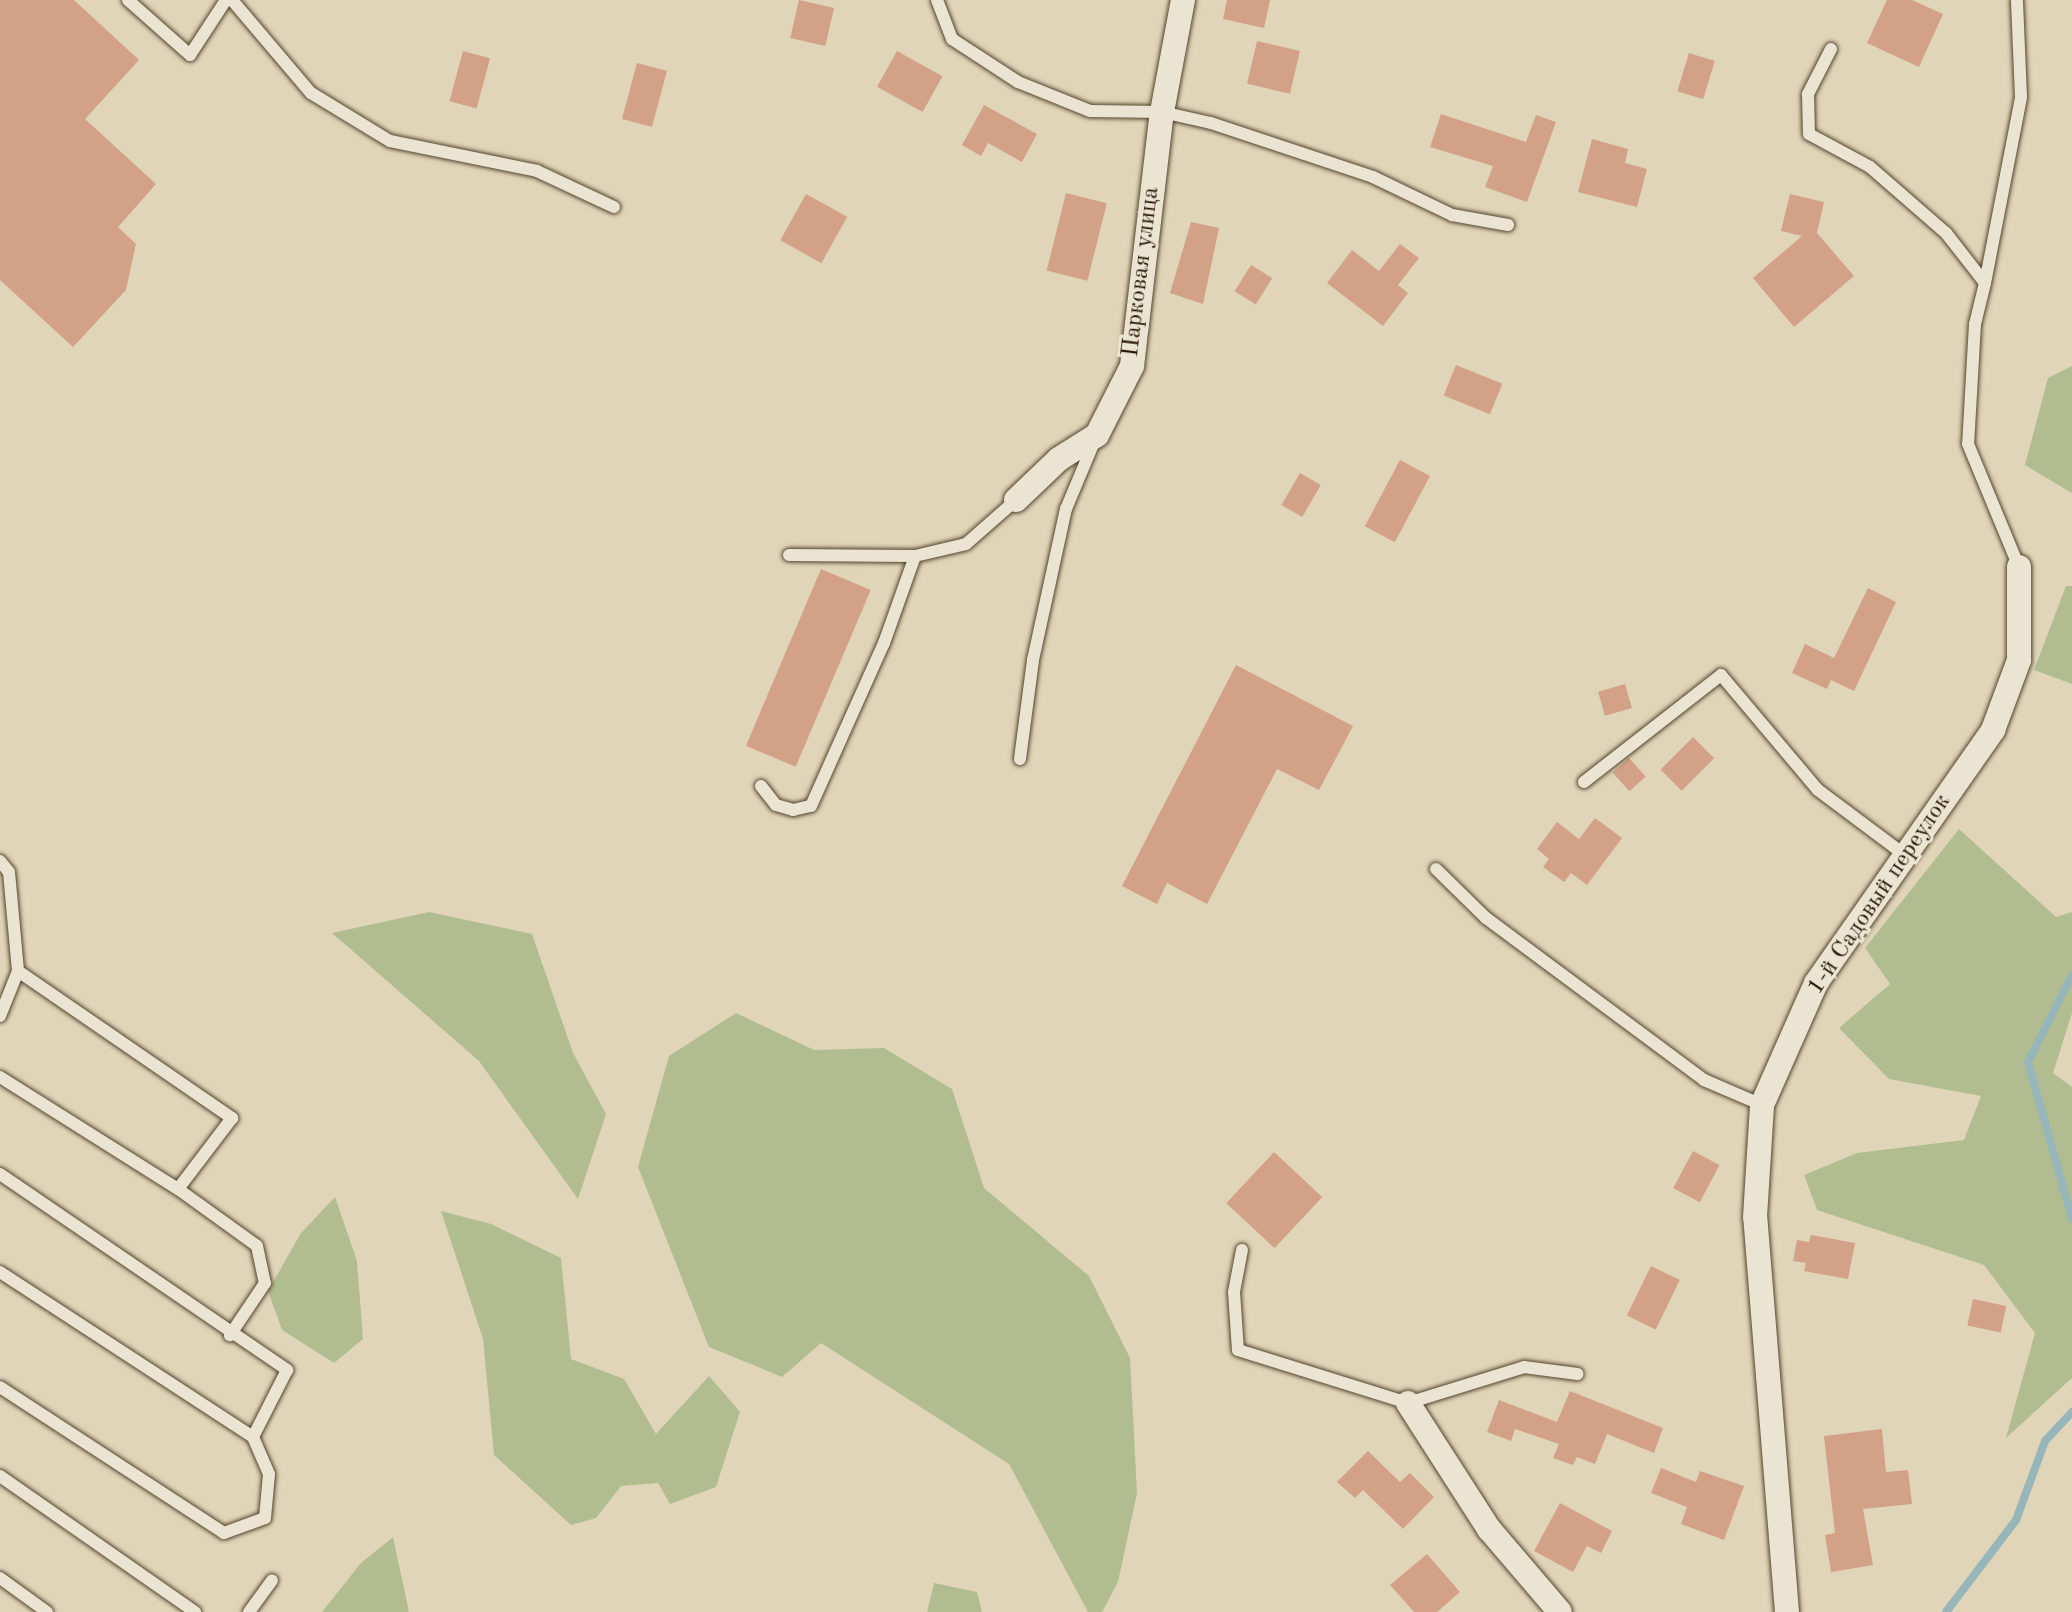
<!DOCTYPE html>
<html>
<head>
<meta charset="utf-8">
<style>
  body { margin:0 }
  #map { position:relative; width:2072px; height:1612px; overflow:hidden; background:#e0d5b9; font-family:"Old Standard TT",serif }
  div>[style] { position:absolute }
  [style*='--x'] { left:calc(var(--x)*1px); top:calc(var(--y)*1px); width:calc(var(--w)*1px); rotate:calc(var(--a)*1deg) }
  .green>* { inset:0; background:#b1bd90 }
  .stream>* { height:8px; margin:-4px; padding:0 4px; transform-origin:4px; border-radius:4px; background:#97b6b9 }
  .building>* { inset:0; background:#d2a187; transform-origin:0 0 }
  .roads { filter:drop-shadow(0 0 2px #54452e) drop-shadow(0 0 2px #54452e) }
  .lane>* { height:12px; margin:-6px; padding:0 6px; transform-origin:6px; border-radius:6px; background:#ebe4d2 }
  .street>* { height:24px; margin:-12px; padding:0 12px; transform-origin:12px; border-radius:12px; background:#ebe4d2 }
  span { translate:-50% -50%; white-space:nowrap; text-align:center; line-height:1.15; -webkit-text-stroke:6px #ebe4d2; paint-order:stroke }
  .street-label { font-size:24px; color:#251500 }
</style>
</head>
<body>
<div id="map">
  <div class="green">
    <i style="clip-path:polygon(2072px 366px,2072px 493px,2025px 465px,2048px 378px)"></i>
    <i style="clip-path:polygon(2066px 586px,2072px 586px,2072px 684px,2034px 670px)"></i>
    <i style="clip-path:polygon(1959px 829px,2056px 917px,2072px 912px,2072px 1013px,2053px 1073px,2072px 1087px,2072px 1378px,2006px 1438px,2035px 1333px,1984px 1265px,1817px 1210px,1804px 1175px,1857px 1153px,1964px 1140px,1981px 1096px,1889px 1079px,1839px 1028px,1890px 984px,1865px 948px)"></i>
    <i style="clip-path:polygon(429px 912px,532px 934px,573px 1053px,606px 1114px,578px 1199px,479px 1061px,332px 933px)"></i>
    <i style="clip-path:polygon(736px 1013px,814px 1050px,884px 1048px,952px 1089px,984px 1188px,1089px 1276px,1130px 1358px,1137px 1493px,1118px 1582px,1102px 1612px,1088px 1612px,1009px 1464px,821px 1343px,782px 1377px,709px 1347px,638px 1167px,669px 1056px)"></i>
    <i style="clip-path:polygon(335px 1197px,357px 1261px,363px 1339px,334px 1363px,282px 1330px,268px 1291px,301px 1233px)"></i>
    <i style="clip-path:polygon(441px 1211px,491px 1224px,561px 1258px,571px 1359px,624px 1379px,656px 1434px,709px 1376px,740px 1412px,716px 1487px,670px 1504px,658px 1483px,621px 1486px,596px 1518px,571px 1525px,494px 1455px,483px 1339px)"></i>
    <i style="clip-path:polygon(393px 1537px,409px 1612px,322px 1612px,361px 1563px)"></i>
    <i style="clip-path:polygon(934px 1583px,977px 1592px,982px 1612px,927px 1612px)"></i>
  </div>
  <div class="stream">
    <i style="--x:2072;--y:975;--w:97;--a:116.8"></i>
    <i style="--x:2028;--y:1062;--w:163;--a:74.3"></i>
    <i style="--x:1946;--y:1612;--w:116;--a:-52.7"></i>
    <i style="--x:2016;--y:1520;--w:84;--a:-69.8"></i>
    <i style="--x:2045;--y:1441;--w:40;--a:-47"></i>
  </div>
  <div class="building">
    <i style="clip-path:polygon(0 0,74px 0,139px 60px,85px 119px,156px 184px,118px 227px,136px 244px,126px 290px,73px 347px,0 280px)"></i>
    <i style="left:799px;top:0;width:36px;height:39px;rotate:13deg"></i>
    <i style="clip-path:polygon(1227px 0,1270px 0,1264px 28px,1223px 19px)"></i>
    <i style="clip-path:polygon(1887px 0,1912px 0,1943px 14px,1919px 67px,1867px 43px)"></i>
    <i style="left:1257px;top:41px;width:44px;height:44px;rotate:13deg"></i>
    <i style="left:463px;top:51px;width:28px;height:52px;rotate:15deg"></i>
    <i style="left:897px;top:51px;width:52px;height:41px;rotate:29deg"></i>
    <i style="left:1689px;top:53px;width:27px;height:40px;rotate:17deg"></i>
    <i style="left:637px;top:63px;width:31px;height:58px;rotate:15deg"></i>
    <i style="clip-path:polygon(984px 105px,1037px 134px,1022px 162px,988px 143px,981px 156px,962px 145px)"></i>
    <i style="clip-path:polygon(1441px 114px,1526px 142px,1536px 115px,1556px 122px,1527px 202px,1485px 187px,1493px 166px,1430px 147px)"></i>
    <i style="clip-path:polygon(1592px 139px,1628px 149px,1625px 163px,1647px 169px,1637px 207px,1578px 192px)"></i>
    <i style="left:1066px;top:193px;width:42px;height:80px;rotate:14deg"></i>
    <i style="left:806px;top:194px;width:47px;height:53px;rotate:29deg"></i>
    <i style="clip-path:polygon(1790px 194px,1824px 202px,1817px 233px,1854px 276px,1794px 327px,1753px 278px,1802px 236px,1781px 231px)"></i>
    <i style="clip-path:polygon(1191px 222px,1219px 228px,1203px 304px,1170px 293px)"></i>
    <i style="clip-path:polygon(1400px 244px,1419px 258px,1398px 285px,1408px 293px,1383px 326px,1327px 283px,1352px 250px,1379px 271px)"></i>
    <i style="left:1251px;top:265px;width:25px;height:31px;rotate:32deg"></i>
    <i style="left:1456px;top:365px;width:50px;height:33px;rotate:22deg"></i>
    <i style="left:1400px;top:460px;width:34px;height:75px;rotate:28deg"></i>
    <i style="left:1300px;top:473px;width:24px;height:37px;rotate:30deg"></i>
    <i style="left:821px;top:569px;width:54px;height:192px;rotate:23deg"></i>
    <i style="clip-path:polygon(1868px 588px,1896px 602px,1854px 691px,1831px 680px,1827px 689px,1792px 673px,1805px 644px,1834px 658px)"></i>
    <i style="clip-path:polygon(1236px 665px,1353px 726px,1319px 790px,1277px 769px,1207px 904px,1167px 883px,1157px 904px,1122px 886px)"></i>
    <i style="left:1625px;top:684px;width:25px;height:28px;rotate:74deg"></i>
    <i style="left:1693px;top:737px;width:30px;height:46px;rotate:45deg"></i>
    <i style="left:1629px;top:758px;width:25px;height:22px;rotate:48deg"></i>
    <i style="clip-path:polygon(1595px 818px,1622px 838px,1587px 885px,1571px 873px,1564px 882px,1543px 867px,1549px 859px,1537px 849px,1557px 822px,1579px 839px)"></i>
    <i style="left:1693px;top:1151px;width:30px;height:42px;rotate:28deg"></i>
    <i style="left:1274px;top:1152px;width:66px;height:70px;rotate:43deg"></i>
    <i style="clip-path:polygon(1811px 1235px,1855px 1243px,1848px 1279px,1804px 1271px,1806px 1263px,1793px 1261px,1797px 1240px,1809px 1242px)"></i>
    <i style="left:1651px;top:1266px;width:32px;height:55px;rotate:26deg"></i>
    <i style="left:1973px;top:1299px;width:34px;height:27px;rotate:12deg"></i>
    <i style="clip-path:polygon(1570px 1391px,1663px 1428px,1654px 1453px,1607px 1434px,1595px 1464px,1577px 1457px,1573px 1465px,1553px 1458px,1559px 1444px,1515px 1429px,1511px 1441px,1487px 1432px,1499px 1400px,1557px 1422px)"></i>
    <i style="clip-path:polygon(1882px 1429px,1886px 1472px,1908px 1470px,1912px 1504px,1863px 1509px,1873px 1565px,1831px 1572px,1825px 1535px,1835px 1533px,1824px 1436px)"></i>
    <i style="clip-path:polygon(1368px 1451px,1400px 1482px,1410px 1473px,1434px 1497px,1403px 1529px,1363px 1490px,1355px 1498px,1337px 1482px)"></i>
    <i style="clip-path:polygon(1661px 1468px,1696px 1482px,1700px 1471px,1744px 1486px,1724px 1540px,1681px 1524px,1687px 1507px,1651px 1493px)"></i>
    <i style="clip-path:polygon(1560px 1503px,1612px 1531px,1601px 1553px,1587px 1546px,1573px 1572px,1534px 1551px)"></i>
    <i style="clip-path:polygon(1427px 1554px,1460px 1592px,1437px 1612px,1414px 1612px,1390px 1585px)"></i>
  </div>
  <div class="roads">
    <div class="lane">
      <i style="--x:128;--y:0;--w:83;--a:41.6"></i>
      <i style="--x:190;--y:55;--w:66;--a:-56.8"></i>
      <i style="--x:232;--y:0;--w:122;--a:49.7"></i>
      <i style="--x:311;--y:93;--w:92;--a:31.3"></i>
      <i style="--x:390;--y:141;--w:150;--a:11.5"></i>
      <i style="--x:537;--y:171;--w:85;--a:25.1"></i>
      <i style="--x:937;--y:0;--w:42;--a:69"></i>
      <i style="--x:952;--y:39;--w:79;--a:33.1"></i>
      <i style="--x:1018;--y:82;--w:78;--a:21.9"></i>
      <i style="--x:1090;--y:111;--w:72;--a:0.8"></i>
      <i style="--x:1162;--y:112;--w:50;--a:12.7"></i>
      <i style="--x:1211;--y:123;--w:171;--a:18.4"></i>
      <i style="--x:1373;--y:177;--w:88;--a:25.7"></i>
      <i style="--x:1452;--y:215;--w:57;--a:10.1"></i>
      <i style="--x:1831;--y:49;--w:51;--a:117.1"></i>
      <i style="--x:1808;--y:94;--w:40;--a:88.6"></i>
      <i style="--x:1809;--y:134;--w:69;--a:28.4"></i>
      <i style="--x:1870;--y:167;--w:101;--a:41"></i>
      <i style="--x:1946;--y:233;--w:63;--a:52"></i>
      <i style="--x:1985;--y:283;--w:42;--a:103.7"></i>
      <i style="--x:1975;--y:324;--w:120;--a:93.3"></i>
      <i style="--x:1968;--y:444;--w:133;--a:67.5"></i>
      <i style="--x:1985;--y:283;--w:189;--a:-79"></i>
      <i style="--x:2021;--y:97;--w:97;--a:-92.4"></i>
      <i style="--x:789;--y:555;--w:126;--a:0.5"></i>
      <i style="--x:915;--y:556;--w:52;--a:-13.2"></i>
      <i style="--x:966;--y:544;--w:67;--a:-41.3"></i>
      <i style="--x:1020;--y:759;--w:100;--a:-82.5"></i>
      <i style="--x:1033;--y:660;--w:155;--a:-77.7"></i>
      <i style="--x:1066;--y:509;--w:73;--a:-67.3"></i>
      <i style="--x:1584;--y:782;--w:174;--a:-38"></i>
      <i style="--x:1721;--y:675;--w:150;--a:49.9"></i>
      <i style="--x:1818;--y:790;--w:109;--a:36.8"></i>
      <i style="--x:761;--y:786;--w:24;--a:52"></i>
      <i style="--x:776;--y:805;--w:18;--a:16"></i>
      <i style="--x:793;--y:810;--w:18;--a:-13"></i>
      <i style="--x:811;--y:806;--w:179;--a:-65.9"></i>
      <i style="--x:884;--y:643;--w:92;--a:-70.4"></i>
      <i style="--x:0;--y:861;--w:14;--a:51"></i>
      <i style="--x:9;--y:872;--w:99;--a:84.8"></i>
      <i style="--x:18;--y:971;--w:260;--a:34.5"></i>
      <i style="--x:232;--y:1118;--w:89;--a:127.3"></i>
      <i style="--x:178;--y:1189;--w:97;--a:35.8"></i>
      <i style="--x:257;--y:1246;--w:38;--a:78"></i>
      <i style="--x:265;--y:1283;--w:63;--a:123.9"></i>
      <i style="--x:1436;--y:869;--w:70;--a:44.4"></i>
      <i style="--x:1486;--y:918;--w:272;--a:36.6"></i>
      <i style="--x:1704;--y:1080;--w:63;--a:23.3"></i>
      <i style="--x:0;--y:1016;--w:48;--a:-68.2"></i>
      <i style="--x:0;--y:1077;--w:210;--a:32.2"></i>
      <i style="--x:0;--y:1174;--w:348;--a:34.3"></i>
      <i style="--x:287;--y:1370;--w:75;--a:116.9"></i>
      <i style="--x:253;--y:1437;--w:40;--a:66.6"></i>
      <i style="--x:269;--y:1474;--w:44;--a:95.2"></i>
      <i style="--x:265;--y:1518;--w:44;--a:159.9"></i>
      <i style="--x:224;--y:1533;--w:267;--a:-146.9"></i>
      <i style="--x:1242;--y:1250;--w:43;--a:100.8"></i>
      <i style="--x:1234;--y:1292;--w:58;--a:86.1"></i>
      <i style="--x:1238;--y:1350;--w:178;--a:17.3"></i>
      <i style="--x:1408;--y:1403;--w:121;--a:-17.2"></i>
      <i style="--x:1524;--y:1367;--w:54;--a:7.4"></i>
      <i style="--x:0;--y:1272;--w:302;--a:33.1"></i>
      <i style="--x:0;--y:1476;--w:238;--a:34.9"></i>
      <i style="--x:0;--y:1578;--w:58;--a:35.9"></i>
      <i style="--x:249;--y:1612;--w:39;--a:-54"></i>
    </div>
    <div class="street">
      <i style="--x:1016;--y:500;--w:59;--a:-43.6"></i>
      <i style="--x:1059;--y:459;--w:45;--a:-32.3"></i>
      <i style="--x:1097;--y:435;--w:77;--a:-63.1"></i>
      <i style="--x:1132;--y:366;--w:256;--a:-83.3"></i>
      <i style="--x:1162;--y:112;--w:114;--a:-79.4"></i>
      <i style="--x:1408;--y:1403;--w:150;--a:57.3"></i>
      <i style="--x:1489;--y:1529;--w:109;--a:49.5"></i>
      <i style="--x:1787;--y:1612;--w:396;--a:-94.6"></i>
      <i style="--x:1755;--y:1217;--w:112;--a:-86.4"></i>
      <i style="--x:1762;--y:1105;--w:133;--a:-66.1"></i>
      <i style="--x:1816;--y:983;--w:309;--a:-55"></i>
      <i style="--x:1993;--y:730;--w:75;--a:-69.6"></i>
      <i style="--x:2019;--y:660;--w:93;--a:-90"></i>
    </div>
  </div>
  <div class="street-label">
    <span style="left:1142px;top:272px;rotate:-83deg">Парковая улица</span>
    <span style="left:1880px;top:895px;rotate:-56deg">1-й Садовый переулок</span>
  </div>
</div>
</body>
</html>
